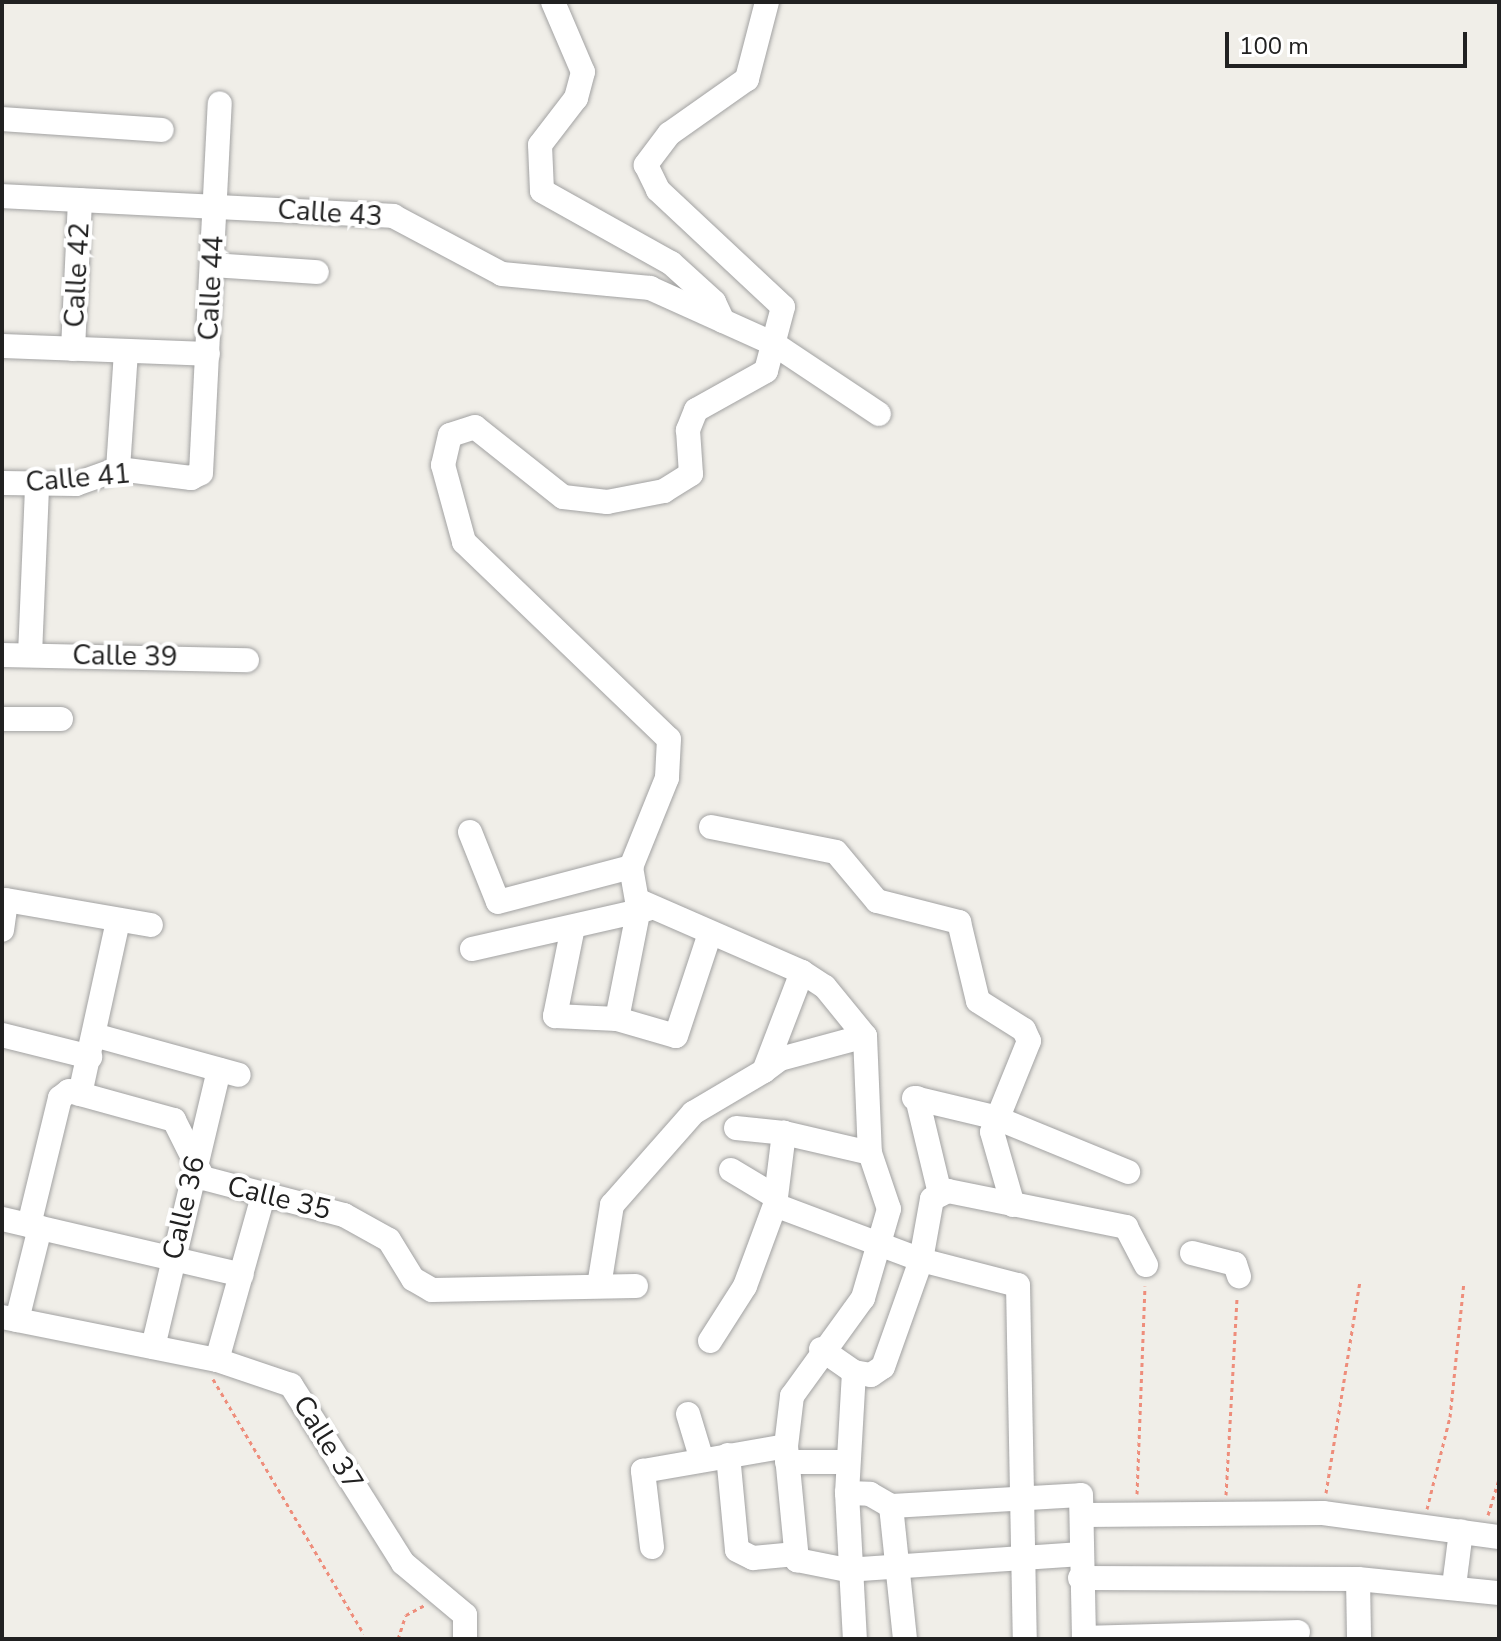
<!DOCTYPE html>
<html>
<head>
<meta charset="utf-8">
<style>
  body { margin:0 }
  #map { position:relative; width:1501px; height:1641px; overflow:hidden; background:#f0eee8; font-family:"Nunito Sans",sans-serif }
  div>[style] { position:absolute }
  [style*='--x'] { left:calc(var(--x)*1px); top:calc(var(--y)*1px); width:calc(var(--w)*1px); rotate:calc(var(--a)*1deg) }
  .path>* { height:3px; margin-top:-1.5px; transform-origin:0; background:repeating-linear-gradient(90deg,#ee8d7b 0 4px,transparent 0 8px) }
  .roads { filter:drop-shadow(0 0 2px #a2a2a2) drop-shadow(0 0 2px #a2a2a2) }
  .minor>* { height:24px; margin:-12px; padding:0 12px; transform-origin:12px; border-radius:12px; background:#fff }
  span { translate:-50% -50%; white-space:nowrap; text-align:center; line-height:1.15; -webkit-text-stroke:8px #fff; paint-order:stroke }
  .street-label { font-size:28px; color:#212121 }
  .frame { position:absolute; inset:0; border:4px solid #212121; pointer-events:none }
  .scale { position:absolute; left:1225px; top:32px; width:242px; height:36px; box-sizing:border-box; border:4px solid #212121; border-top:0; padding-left:10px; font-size:24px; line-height:28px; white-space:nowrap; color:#212121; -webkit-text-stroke:6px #fff; paint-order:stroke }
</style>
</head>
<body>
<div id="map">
  <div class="path">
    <i style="--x:213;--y:1379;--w:296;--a:59.4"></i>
    <i style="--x:1326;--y:1493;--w:215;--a:-80.9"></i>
    <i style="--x:1137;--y:1494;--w:208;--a:-87.8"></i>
    <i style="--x:1226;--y:1495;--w:199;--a:-86.8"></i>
    <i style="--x:1427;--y:1509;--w:95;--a:-76"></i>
    <i style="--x:1450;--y:1417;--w:136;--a:-84.1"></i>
    <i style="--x:1488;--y:1515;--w:39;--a:-73"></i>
    <i style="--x:345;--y:1639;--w:23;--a:0"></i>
    <i style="--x:398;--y:1639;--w:25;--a:-72"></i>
    <i style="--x:406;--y:1615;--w:21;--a:-28"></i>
  </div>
  <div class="roads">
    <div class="minor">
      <i style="--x:553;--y:2;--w:76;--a:66.8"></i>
      <i style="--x:583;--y:72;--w:27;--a:105"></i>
      <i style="--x:576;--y:98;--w:59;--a:127.5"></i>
      <i style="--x:540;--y:145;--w:46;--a:87.5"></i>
      <i style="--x:542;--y:191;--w:148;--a:29.2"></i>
      <i style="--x:671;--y:263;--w:58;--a:42.2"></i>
      <i style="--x:714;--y:302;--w:21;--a:65"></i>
      <i style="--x:767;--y:2;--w:80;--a:104.6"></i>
      <i style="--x:747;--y:79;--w:95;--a:144.8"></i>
      <i style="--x:669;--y:134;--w:39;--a:127"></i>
      <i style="--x:646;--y:165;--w:28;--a:64"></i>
      <i style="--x:658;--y:190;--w:171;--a:43.1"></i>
      <i style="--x:783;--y:307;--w:66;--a:104.9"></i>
      <i style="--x:766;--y:371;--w:80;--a:150.9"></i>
      <i style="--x:696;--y:410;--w:22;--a:112"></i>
      <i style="--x:688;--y:430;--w:44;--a:86.1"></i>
      <i style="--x:691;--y:474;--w:32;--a:148"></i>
      <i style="--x:664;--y:491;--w:58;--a:169.1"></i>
      <i style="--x:607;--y:502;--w:44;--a:-173.5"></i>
      <i style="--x:563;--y:497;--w:112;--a:-141.5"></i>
      <i style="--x:475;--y:427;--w:26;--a:162"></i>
      <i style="--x:450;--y:435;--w:31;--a:103"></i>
      <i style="--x:443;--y:465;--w:80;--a:74.7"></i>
      <i style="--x:464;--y:542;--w:284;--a:43.9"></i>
      <i style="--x:669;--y:739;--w:39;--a:93"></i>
      <i style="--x:667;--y:778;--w:96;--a:112"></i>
      <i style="--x:631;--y:867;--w:34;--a:80"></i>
      <i style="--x:637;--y:900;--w:180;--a:23.6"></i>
      <i style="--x:802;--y:972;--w:27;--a:33"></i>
      <i style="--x:825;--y:987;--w:63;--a:50.8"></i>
      <i style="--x:865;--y:1036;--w:117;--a:87.6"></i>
      <i style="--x:870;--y:1153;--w:59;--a:71.3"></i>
      <i style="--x:889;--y:1209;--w:93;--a:106.3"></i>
      <i style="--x:863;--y:1298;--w:121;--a:125.9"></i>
      <i style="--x:792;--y:1396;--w:50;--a:96.8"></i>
      <i style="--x:786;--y:1446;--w:115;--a:84.5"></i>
      <i style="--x:797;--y:1560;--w:51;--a:11.3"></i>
      <i style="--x:847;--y:1570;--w:234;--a:-3.9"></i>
      <i style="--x:2;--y:119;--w:160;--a:3.9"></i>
      <i style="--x:2;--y:196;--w:392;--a:2.9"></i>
      <i style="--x:393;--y:216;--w:123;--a:28"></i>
      <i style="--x:502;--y:274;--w:149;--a:5.4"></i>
      <i style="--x:650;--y:288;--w:136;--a:24.3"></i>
      <i style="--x:774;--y:344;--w:126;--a:33.7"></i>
      <i style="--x:213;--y:265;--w:104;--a:3.9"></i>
      <i style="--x:2;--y:346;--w:206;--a:2.2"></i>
      <i style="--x:73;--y:349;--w:149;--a:-87.3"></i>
      <i style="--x:118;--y:469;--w:118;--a:-86.1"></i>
      <i style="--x:2;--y:483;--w:74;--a:0.8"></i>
      <i style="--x:76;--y:484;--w:45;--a:-19.7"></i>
      <i style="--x:118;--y:469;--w:74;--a:7"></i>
      <i style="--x:191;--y:478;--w:11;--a:-27"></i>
      <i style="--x:201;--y:473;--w:370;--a:-87.1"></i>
      <i style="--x:2;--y:655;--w:245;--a:1.2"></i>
      <i style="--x:30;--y:655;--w:168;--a:-87.6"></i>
      <i style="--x:2;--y:719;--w:59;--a:0"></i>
      <i style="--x:711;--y:827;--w:127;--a:11.3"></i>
      <i style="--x:836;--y:852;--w:64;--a:50.1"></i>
      <i style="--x:877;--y:901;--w:85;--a:14.4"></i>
      <i style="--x:959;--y:922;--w:81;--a:76.5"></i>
      <i style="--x:978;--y:1001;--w:54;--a:32.2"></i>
      <i style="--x:1024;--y:1030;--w:12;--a:66"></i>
      <i style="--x:1029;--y:1041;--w:98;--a:112.1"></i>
      <i style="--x:992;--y:1132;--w:76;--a:74"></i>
      <i style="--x:470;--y:832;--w:75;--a:68.2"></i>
      <i style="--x:498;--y:902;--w:138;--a:-14.7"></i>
      <i style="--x:6;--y:900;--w:147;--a:9.8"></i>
      <i style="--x:573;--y:927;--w:91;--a:101.4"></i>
      <i style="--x:555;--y:1016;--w:62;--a:2.8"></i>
      <i style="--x:617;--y:1019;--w:108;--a:-78.8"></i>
      <i style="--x:2;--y:930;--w:30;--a:-82"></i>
      <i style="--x:472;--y:949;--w:180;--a:-12.8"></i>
      <i style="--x:617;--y:1019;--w:61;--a:16.1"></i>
      <i style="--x:676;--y:1036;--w:105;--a:-71.7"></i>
      <i style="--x:2;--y:1035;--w:91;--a:14"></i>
      <i style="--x:94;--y:1035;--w:150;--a:15.4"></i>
      <i style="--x:764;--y:1071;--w:20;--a:-37"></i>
      <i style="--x:780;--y:1059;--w:88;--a:-15.1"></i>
      <i style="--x:80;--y:1094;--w:177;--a:-77.6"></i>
      <i style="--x:914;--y:1098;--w:82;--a:13.4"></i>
      <i style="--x:994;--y:1117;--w:145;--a:22.3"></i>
      <i style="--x:917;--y:1098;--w:99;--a:76.5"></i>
      <i style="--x:736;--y:1128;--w:48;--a:5.9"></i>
      <i style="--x:731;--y:1170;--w:52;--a:31"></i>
      <i style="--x:775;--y:1205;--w:156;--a:20.6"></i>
      <i style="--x:921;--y:1260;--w:100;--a:14.5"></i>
      <i style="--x:1018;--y:1285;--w:354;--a:88.9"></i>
      <i style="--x:2;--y:1219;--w:246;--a:13.1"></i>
      <i style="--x:29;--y:1225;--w:131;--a:-76.3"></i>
      <i style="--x:60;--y:1098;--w:11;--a:-38"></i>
      <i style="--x:69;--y:1091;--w:109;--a:15.4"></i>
      <i style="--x:174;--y:1120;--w:65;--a:63.4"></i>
      <i style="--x:203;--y:1178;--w:146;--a:14.7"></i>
      <i style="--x:344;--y:1215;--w:51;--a:29.1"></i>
      <i style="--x:389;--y:1240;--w:46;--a:58.4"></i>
      <i style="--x:413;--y:1279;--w:22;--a:30"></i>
      <i style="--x:432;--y:1290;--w:204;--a:-1.1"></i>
      <i style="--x:1192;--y:1253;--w:44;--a:14.3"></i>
      <i style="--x:1235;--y:1264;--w:13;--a:72"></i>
      <i style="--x:599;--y:1286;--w:82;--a:-80.9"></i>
      <i style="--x:612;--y:1205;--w:123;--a:-48.6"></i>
      <i style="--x:693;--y:1113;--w:82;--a:-30.6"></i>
      <i style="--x:764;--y:1071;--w:106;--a:-69"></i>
      <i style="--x:2;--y:1317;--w:219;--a:11.3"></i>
      <i style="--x:217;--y:1360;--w:78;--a:18.7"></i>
      <i style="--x:291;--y:1385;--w:210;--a:57.8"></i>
      <i style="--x:403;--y:1563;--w:81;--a:40"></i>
      <i style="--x:465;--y:1615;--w:24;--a:90"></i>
      <i style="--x:17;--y:1320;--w:95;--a:-76"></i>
      <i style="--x:710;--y:1341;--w:65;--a:-57.5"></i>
      <i style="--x:745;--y:1286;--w:86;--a:-69.7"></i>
      <i style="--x:775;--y:1205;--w:73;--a:-82.9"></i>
      <i style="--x:784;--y:1133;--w:88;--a:13.1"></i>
      <i style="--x:153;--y:1347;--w:285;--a:-76.6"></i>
      <i style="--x:821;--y:1349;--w:40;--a:34.9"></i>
      <i style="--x:854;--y:1372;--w:17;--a:10"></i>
      <i style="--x:871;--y:1375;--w:14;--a:-34"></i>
      <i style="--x:883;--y:1367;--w:114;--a:-70.4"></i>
      <i style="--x:921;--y:1260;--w:62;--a:-79.8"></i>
      <i style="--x:932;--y:1199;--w:18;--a:-27"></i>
      <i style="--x:948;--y:1191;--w:182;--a:11.4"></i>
      <i style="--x:1126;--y:1227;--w:43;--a:62.2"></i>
      <i style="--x:217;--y:1360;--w:170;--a:-74.3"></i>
      <i style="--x:854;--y:1372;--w:121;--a:93.3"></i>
      <i style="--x:847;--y:1493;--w:146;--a:86.9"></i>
      <i style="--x:688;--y:1414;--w:48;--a:73.1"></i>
      <i style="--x:728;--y:1455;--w:95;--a:84.6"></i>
      <i style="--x:737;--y:1550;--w:18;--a:27"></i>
      <i style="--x:753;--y:1558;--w:43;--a:-5.3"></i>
      <i style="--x:787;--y:1462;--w:61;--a:0"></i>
      <i style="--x:847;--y:1493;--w:23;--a:2"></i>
      <i style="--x:870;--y:1494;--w:24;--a:30"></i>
      <i style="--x:891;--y:1506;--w:190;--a:-3.3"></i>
      <i style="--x:1081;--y:1495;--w:144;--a:88.8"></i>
      <i style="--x:891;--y:1506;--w:134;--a:84"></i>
      <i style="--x:1084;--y:1515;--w:239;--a:-0.5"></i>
      <i style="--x:1323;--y:1513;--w:178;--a:7.8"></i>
      <i style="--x:652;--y:1547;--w:77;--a:-96.8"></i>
      <i style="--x:643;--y:1471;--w:145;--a:-9.9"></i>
      <i style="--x:1080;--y:1578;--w:278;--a:0.2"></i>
      <i style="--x:1358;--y:1579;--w:142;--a:5.7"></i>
      <i style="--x:1358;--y:1579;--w:60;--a:89"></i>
      <i style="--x:1454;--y:1586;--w:55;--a:-82.7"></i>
      <i style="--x:1084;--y:1638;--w:214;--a:-1.6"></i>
    </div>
  </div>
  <div class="street-label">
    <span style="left:330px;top:213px;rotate:4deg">Calle 43</span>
    <span style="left:77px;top:275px;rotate:-87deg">Calle 42</span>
    <span style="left:211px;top:288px;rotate:-87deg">Calle 44</span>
    <span style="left:78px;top:478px;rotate:-5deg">Calle 41</span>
    <span style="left:125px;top:656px;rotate:1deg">Calle 39</span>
    <span style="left:279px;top:1198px;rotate:14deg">Calle 35</span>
    <span style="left:184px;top:1208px;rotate:-77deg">Calle 36</span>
    <span style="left:328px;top:1443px;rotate:58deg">Calle 37</span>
  </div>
  <div class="frame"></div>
  <div class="scale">100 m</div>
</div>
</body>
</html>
